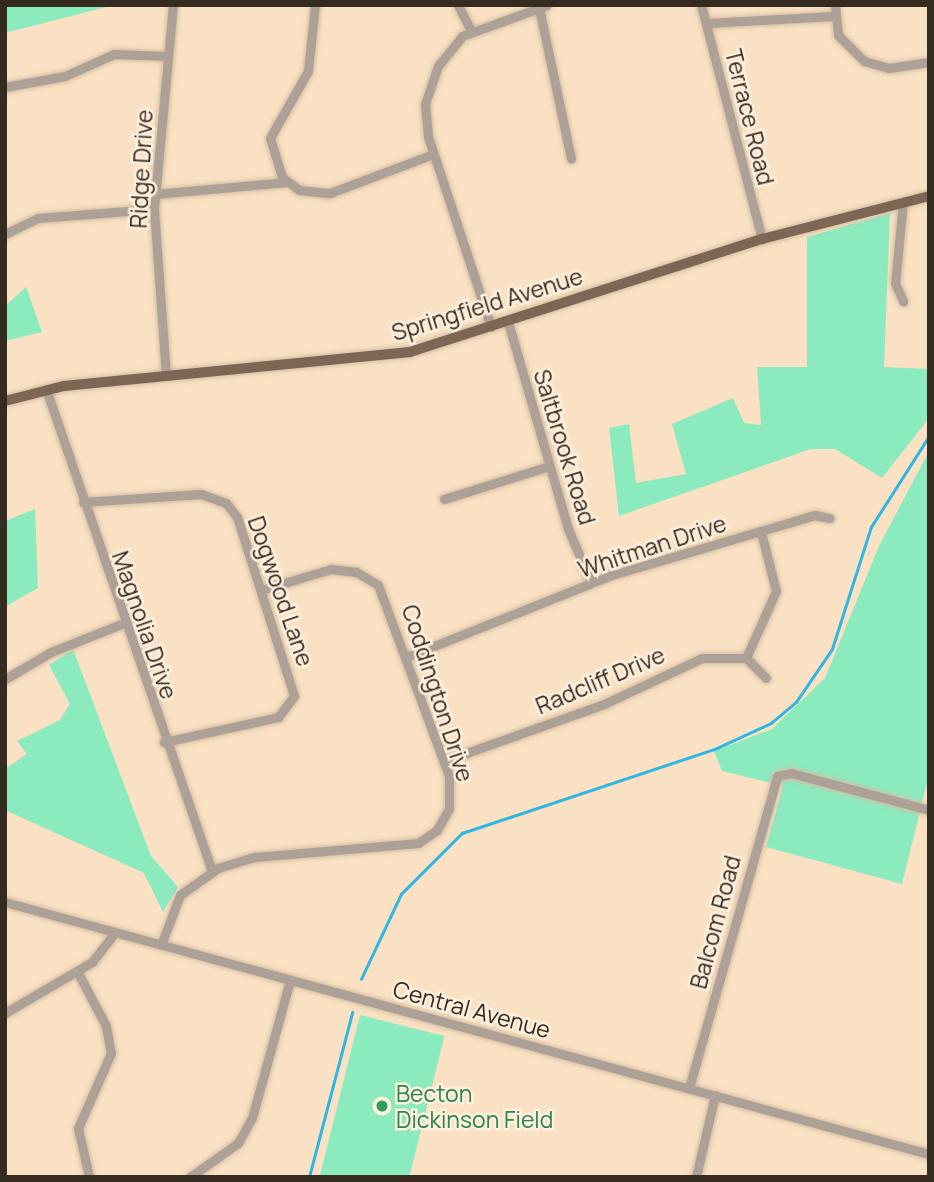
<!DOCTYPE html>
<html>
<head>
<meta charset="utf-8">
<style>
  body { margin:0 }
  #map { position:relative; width:934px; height:1182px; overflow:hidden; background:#fae1c3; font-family:Manrope,sans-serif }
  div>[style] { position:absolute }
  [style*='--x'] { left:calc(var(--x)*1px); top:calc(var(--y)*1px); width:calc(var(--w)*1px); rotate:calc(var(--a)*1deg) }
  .green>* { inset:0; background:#8ceabf; transform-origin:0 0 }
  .stream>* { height:2.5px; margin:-1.25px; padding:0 1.25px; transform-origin:1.25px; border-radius:1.25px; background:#2eb7e2 }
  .roads { filter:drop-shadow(0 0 2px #d3bda2) drop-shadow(0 0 2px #d3bda2) }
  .minor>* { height:9px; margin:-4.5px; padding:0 4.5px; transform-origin:4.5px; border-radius:4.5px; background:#ada096 }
  .major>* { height:10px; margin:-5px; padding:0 5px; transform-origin:5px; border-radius:5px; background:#7d6654 }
  .dots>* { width:19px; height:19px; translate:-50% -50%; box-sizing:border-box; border:4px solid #fff0de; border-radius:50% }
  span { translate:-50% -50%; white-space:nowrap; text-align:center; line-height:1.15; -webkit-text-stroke:5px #fff0de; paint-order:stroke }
  .street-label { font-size:23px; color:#352b20 }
  .leisure-label { font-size:23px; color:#27864d }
  .left { translate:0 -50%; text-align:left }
  .frame { position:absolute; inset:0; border:7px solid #352b20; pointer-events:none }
</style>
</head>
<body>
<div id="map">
  <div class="green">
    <i style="clip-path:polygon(5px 5px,114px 5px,5px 33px)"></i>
    <i style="clip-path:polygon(890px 213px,884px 367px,929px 369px,929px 418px,882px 478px,835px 449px,811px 449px,619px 516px,609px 428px,629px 424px,636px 483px,686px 474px,672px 424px,733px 398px,744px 423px,761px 425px,757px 367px,807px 367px,807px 237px)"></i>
    <i style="clip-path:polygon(26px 287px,42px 332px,5px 341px,5px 306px)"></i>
    <i style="clip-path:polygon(929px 451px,929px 775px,902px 884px,766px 847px,783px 786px,722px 771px,714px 751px,772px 729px,825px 678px,879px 546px)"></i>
    <i style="clip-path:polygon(35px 509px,38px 588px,5px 607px,5px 521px)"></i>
    <i style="clip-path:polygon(73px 649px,151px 856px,178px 887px,163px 912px,144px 873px,5px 810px,5px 769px,27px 754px,17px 741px,60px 720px,70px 704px,49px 665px)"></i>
    <i style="left:360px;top:1015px;width:87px;height:167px;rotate:14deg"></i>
  </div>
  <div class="stream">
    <i style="--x:361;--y:979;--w:94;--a:-64.8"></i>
    <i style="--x:401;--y:894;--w:86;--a:-45"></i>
    <i style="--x:462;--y:833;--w:269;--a:-18.4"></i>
    <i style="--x:717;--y:748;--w:60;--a:-24.8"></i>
    <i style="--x:771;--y:723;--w:33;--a:-40"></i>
    <i style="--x:796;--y:702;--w:64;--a:-55.8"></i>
    <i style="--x:832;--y:649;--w:128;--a:-72.3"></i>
    <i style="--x:871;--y:527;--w:108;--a:-57.5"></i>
    <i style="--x:309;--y:1177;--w:170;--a:-75.3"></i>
  </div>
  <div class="roads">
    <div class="minor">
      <i style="--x:315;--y:5;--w:66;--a:96.1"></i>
      <i style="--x:308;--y:71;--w:77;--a:119.6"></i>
      <i style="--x:270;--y:138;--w:41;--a:72.9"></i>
      <i style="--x:282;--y:177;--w:21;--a:37"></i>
      <i style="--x:299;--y:190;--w:31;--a:6"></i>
      <i style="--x:330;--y:193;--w:110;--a:-20.7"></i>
      <i style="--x:458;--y:5;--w:29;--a:63"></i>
      <i style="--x:701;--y:5;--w:242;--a:75.4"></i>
      <i style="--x:835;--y:5;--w:30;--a:84"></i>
      <i style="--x:838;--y:35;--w:37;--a:45"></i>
      <i style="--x:864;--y:61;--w:26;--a:16"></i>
      <i style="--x:889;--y:68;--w:40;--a:-8.5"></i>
      <i style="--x:539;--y:8;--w:154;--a:78"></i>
      <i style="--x:707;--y:23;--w:127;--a:-3.2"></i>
      <i style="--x:5;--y:87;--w:61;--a:-10.4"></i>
      <i style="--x:65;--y:76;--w:54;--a:-24.2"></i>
      <i style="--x:114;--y:54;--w:54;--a:2.1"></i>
      <i style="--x:155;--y:194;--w:133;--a:-5.2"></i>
      <i style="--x:903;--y:202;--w:81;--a:95.6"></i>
      <i style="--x:895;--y:283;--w:20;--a:66"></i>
      <i style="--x:5;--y:234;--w:37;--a:-26"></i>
      <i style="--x:38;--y:218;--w:116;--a:-4.4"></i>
      <i style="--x:508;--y:322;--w:216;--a:73.8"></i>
      <i style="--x:568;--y:529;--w:58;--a:66.5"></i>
      <i style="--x:491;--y:327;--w:200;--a:-108.3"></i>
      <i style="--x:428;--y:137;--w:33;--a:-95"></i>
      <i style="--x:425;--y:104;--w:40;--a:-71.1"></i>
      <i style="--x:438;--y:66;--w:38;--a:-51"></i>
      <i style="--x:462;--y:36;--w:90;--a:-20"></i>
      <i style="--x:166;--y:376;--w:167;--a:-94.1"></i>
      <i style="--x:154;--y:209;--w:205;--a:-84.7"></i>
      <i style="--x:46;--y:389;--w:510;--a:71"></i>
      <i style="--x:444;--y:499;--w:110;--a:-17.4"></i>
      <i style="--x:83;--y:502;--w:118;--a:-3.9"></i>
      <i style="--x:201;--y:494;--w:27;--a:20"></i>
      <i style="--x:226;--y:503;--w:18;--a:52"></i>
      <i style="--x:237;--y:517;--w:188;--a:72.3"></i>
      <i style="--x:294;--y:696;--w:26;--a:127"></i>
      <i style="--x:278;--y:717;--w:117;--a:167.6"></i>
      <i style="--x:409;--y:656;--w:219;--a:-21.8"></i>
      <i style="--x:612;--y:575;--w:211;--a:-16.5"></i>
      <i style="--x:814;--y:515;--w:16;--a:11"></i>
      <i style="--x:746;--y:658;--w:73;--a:-65.9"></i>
      <i style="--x:776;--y:591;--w:61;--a:-104.3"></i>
      <i style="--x:5;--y:679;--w:53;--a:-30.4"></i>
      <i style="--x:51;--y:652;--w:79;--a:-21.7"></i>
      <i style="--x:444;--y:761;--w:170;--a:-19.6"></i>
      <i style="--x:604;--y:704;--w:108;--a:-25.1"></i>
      <i style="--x:702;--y:658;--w:44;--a:0"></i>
      <i style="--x:746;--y:658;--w:28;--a:45"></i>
      <i style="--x:5;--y:902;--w:958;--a:15.26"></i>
      <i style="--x:161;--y:945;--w:53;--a:-69.2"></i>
      <i style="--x:180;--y:895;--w:47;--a:-35.4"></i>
      <i style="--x:218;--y:868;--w:39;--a:-17"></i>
      <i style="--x:255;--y:857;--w:164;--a:-4.9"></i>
      <i style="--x:418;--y:843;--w:23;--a:-34"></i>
      <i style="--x:437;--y:830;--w:25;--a:-61"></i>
      <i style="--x:449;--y:808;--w:32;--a:-90"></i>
      <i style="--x:449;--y:776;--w:204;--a:-110.4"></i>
      <i style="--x:378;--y:585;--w:26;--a:-149"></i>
      <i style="--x:356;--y:572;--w:25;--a:-173"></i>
      <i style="--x:331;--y:569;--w:73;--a:163.3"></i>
      <i style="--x:77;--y:971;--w:62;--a:62.2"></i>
      <i style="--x:106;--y:1026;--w:27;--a:80"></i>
      <i style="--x:111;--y:1053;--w:82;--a:113.7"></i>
      <i style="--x:78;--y:1128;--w:50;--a:77.3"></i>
      <i style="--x:5;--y:1013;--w:101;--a:-30.4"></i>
      <i style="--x:92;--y:962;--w:37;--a:-52"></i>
      <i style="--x:689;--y:1088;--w:324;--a:-74.2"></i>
      <i style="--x:777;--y:776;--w:14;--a:-12"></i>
      <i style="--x:791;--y:773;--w:143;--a:15"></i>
      <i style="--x:190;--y:1177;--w:59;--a:-35.3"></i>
      <i style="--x:238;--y:1143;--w:29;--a:-61"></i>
      <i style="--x:252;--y:1118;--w:143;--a:-74.6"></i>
      <i style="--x:696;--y:1177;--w:84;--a:-77"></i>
    </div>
    <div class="major">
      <i style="--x:5;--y:401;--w:61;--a:-14.3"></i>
      <i style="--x:64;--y:386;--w:348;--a:-5.6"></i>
      <i style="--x:410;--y:352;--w:370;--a:-17.8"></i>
      <i style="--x:762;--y:239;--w:172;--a:-14.4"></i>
    </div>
  </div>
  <div class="dots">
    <i style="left:382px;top:1106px;background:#2e9e5b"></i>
  </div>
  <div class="street-label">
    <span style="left:750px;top:117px;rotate:76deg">Terrace Road</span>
    <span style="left:141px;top:169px;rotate:-87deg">Ridge Drive</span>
    <span style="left:487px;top:304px;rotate:-17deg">Springfield Avenue</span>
    <span style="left:565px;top:447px;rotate:73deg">Saltbrook Road</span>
    <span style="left:652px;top:546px;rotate:-18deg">Whitman Drive</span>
    <span style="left:281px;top:591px;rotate:71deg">Dogwood Lane</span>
    <span style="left:145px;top:625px;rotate:71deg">Magnolia Drive</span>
    <span style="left:600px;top:680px;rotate:-23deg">Radcliff Drive</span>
    <span style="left:438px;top:693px;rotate:72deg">Coddington Drive</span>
    <span style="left:715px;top:922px;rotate:-75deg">Balcom Road</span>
    <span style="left:472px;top:1009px;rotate:15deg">Central Avenue</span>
  </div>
  <div class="leisure-label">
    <span class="left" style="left:396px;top:1106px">Becton<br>Dickinson Field</span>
  </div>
  <div class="frame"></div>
</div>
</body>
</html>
